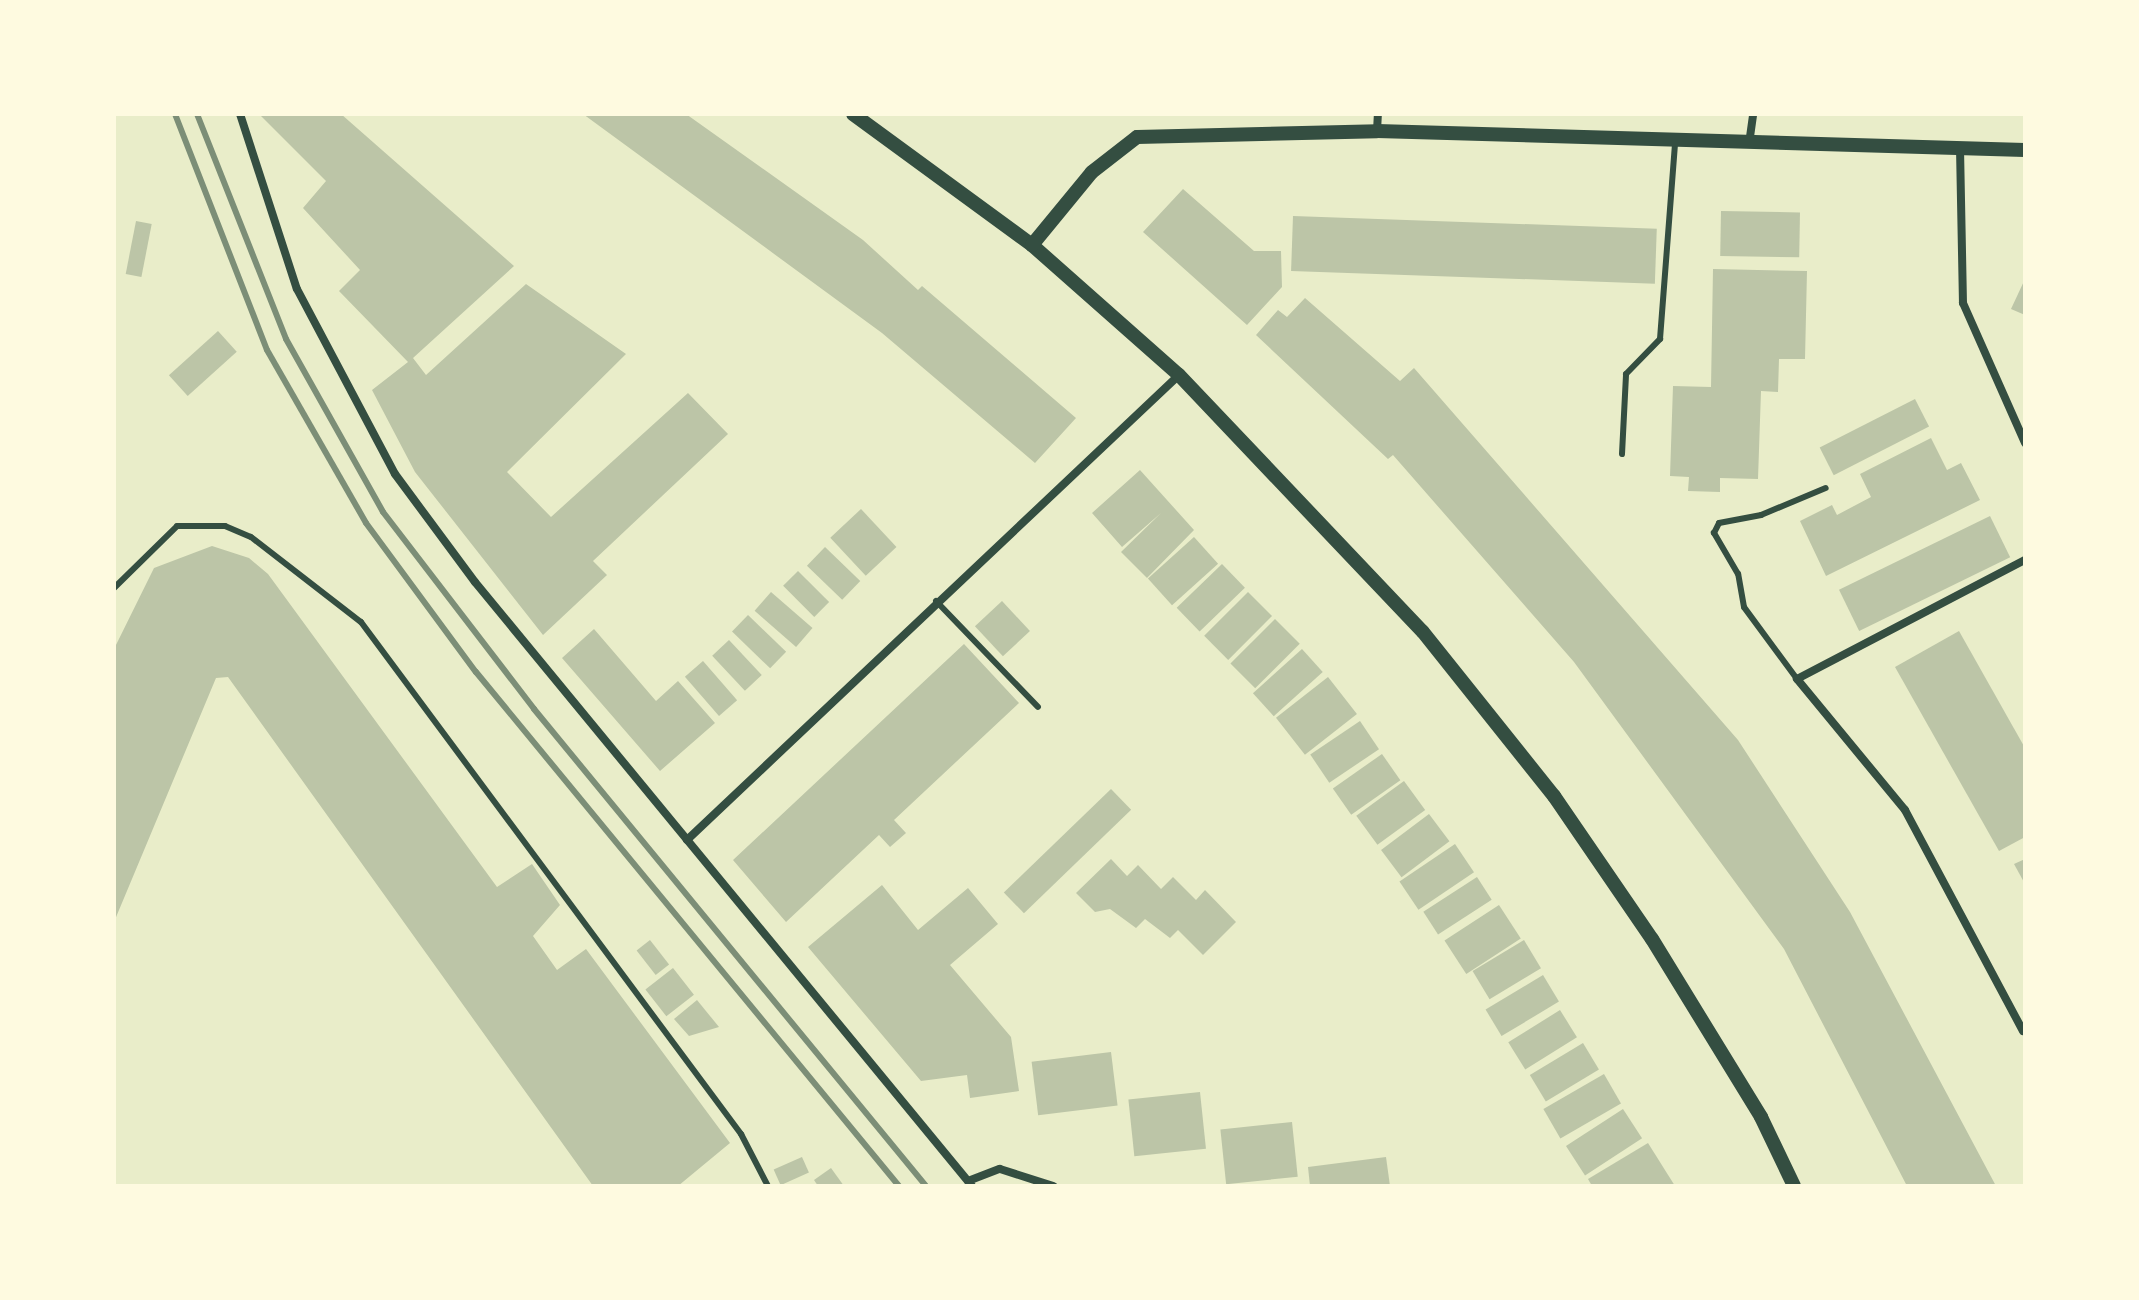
<!DOCTYPE html>
<html>
<head>
<meta charset="utf-8">
<style>
  body { margin:0 }
  #map { position:relative; width:2139px; height:1300px; overflow:hidden; background:#e9edc9; font-family:"Source Sans 3",sans-serif }
  div>[style] { position:absolute }
  [style*='--x'] { left:calc(var(--x)*1px); top:calc(var(--y)*1px); width:calc(var(--w)*1px); rotate:calc(var(--a)*1deg) }
  .building>* { inset:0; background:#bcc5a7; transform-origin:0 0 }
  .service>* { height:6px; margin:-3px; padding:0 3px; transform-origin:3px; border-radius:3px; background:#344e41 }
  .minor>* { height:8px; margin:-4px; padding:0 4px; transform-origin:4px; border-radius:4px; background:#344e41 }
  .tertiary>* { height:14px; margin:-7px; padding:0 7px; transform-origin:7px; border-radius:7px; background:#344e41 }
  .rail>* { height:6px; margin:-3px; padding:0 3px; transform-origin:3px; border-radius:3px; background:#7c8e77 }
  span { translate:-50% -50%; white-space:nowrap; text-align:center; line-height:1.15; -webkit-text-stroke:6px #fefae0; paint-order:stroke }
  .frame { position:absolute; inset:0; border:116px solid #fefae0; pointer-events:none }
</style>
</head>
<body>
<div id="map">
  <div class="building">
    <i style="clip-path:polygon(259px 114px,341px 114px,514px 266px,413px 358px,426px 375px,526px 284px,626px 354px,507px 472px,551px 517px,688px 393px,728px 434px,593px 561px,607px 575px,543px 635px,415px 472px,372px 390px,408px 362px,339px 291px,360px 270px,303px 208px,326px 181px)"></i>
    <i style="clip-path:polygon(583px 114px,686px 114px,863px 240px,918px 290px,922px 286px,1076px 418px,1035px 463px,882px 333px)"></i>
    <i style="clip-path:polygon(1183px 189px,1254px 251px,1281px 251px,1282px 287px,1247px 325px,1143px 232px)"></i>
    <i style="left:1721px;top:211px;width:79px;height:45px;rotate:1deg"></i>
    <i style="left:1293px;top:216px;width:364px;height:55px;rotate:2deg"></i>
    <i style="left:136px;top:221px;width:16px;height:54px;rotate:11deg"></i>
    <i style="clip-path:polygon(1713px 269px,1807px 271px,1805px 359px,1779px 359px,1778px 392px,1761px 391px,1758px 479px,1720px 478px,1720px 492px,1688px 491px,1689px 477px,1670px 476px,1673px 386px,1711px 387px)"></i>
    <i style="clip-path:polygon(2025px 279px,2025px 315px,2011px 309px)"></i>
    <i style="clip-path:polygon(1305px 298px,1400px 381px,1414px 368px,1738px 740px,1850px 912px,1996px 1186px,1907px 1186px,1784px 949px,1574px 662px,1393px 455px,1388px 459px,1256px 335px,1278px 310px,1287px 317px)"></i>
    <i style="left:218px;top:331px;width:28px;height:66px;rotate:48deg"></i>
    <i style="left:1915px;top:399px;width:31px;height:107px;rotate:63deg"></i>
    <i style="clip-path:polygon(1931px 438px,1947px 470px,1961px 463px,1980px 500px,1826px 576px,1800px 521px,1832px 505px,1837px 515px,1871px 497px,1860px 474px)"></i>
    <i style="clip-path:polygon(1140px 470px,1194px 530px,1147px 578px,1121px 552px,1161px 513px,1122px 547px,1092px 513px)"></i>
    <i style="left:861px;top:509px;width:52px;height:42px;rotate:47deg"></i>
    <i style="left:1990px;top:516px;width:46px;height:168px;rotate:64deg"></i>
    <i style="left:1194px;top:537px;width:36px;height:62px;rotate:48deg"></i>
    <i style="clip-path:polygon(212px 546px,249px 558px,268px 574px,497px 887px,532px 864px,560px 905px,533px 936px,557px 970px,586px 949px,730px 1143px,678px 1186px,593px 1186px,228px 677px,216px 678px,114px 922px,114px 649px,154px 568px)"></i>
    <i style="left:825px;top:547px;width:49px;height:26px;rotate:44deg"></i>
    <i style="left:1222px;top:564px;width:33px;height:63px;rotate:46deg"></i>
    <i style="left:798px;top:571px;width:44px;height:21px;rotate:45deg"></i>
    <i style="left:771px;top:592px;width:55px;height:25px;rotate:41deg"></i>
    <i style="left:1248px;top:592px;width:34px;height:62px;rotate:45deg"></i>
    <i style="left:1002px;top:601px;width:41px;height:37px;rotate:47deg"></i>
    <i style="left:748px;top:615px;width:53px;height:23px;rotate:44deg"></i>
    <i style="left:1275px;top:619px;width:35px;height:63px;rotate:45deg"></i>
    <i style="clip-path:polygon(594px 629px,656px 701px,678px 681px,715px 723px,660px 771px,562px 658px)"></i>
    <i style="clip-path:polygon(1959px 631px,2025px 748px,2025px 837px,1999px 851px,1895px 667px)"></i>
    <i style="left:729px;top:640px;width:48px;height:23px;rotate:47deg"></i>
    <i style="clip-path:polygon(964px 644px,1019px 703px,894px 820px,906px 833px,890px 847px,879px 835px,786px 922px,733px 860px)"></i>
    <i style="left:1302px;top:649px;width:31px;height:66px;rotate:48deg"></i>
    <i style="left:703px;top:661px;width:52px;height:24px;rotate:49deg"></i>
    <i style="left:1328px;top:677px;width:47px;height:66px;rotate:52deg"></i>
    <i style="left:1360px;top:721px;width:34px;height:60px;rotate:56deg"></i>
    <i style="left:1382px;top:754px;width:32px;height:60px;rotate:55deg"></i>
    <i style="left:1404px;top:781px;width:36px;height:59px;rotate:54deg"></i>
    <i style="left:1111px;top:789px;width:29px;height:149px;rotate:46deg"></i>
    <i style="left:1429px;top:814px;width:34px;height:60px;rotate:53deg"></i>
    <i style="left:1455px;top:844px;width:34px;height:67px;rotate:56deg"></i>
    <i style="clip-path:polygon(1111px 859px,1127px 876px,1138px 865px,1161px 889px,1173px 877px,1196px 900px,1205px 890px,1236px 922px,1203px 955px,1178px 930px,1170px 938px,1145px 919px,1136px 928px,1110px 909px,1095px 912px,1076px 893px)"></i>
    <i style="clip-path:polygon(2025px 859px,2025px 884px,2014px 864px)"></i>
    <i style="left:1477px;top:877px;width:27px;height:64px;rotate:57deg"></i>
    <i style="clip-path:polygon(882px 885px,918px 930px,968px 888px,998px 924px,950px 965px,1011px 1037px,1019px 1091px,970px 1098px,967px 1075px,921px 1081px,808px 947px)"></i>
    <i style="left:1499px;top:905px;width:40px;height:65px;rotate:57deg"></i>
    <i style="left:650px;top:940px;width:31px;height:17px;rotate:52deg"></i>
    <i style="left:1524px;top:940px;width:33px;height:60px;rotate:59deg"></i>
    <i style="left:673px;top:968px;width:34px;height:35px;rotate:52deg"></i>
    <i style="left:1543px;top:975px;width:31px;height:67px;rotate:59deg"></i>
    <i style="clip-path:polygon(697px 1000px,719px 1027px,689px 1036px,674px 1019px)"></i>
    <i style="left:1560px;top:1010px;width:32px;height:61px;rotate:58deg"></i>
    <i style="left:1583px;top:1043px;width:31px;height:62px;rotate:59deg"></i>
    <i style="left:1111px;top:1052px;width:54px;height:80px;rotate:83deg"></i>
    <i style="left:1604px;top:1074px;width:34px;height:70px;rotate:60deg"></i>
    <i style="left:1200px;top:1092px;width:57px;height:72px;rotate:84deg"></i>
    <i style="left:1623px;top:1109px;width:35px;height:68px;rotate:57deg"></i>
    <i style="left:1292px;top:1122px;width:55px;height:72px;rotate:84deg"></i>
    <i style="clip-path:polygon(1648px 1143px,1675px 1186px,1592px 1186px,1588px 1179px)"></i>
    <i style="left:802px;top:1157px;width:17px;height:31px;rotate:66deg"></i>
    <i style="clip-path:polygon(1386px 1157px,1390px 1186px,1310px 1186px,1308px 1167px)"></i>
    <i style="clip-path:polygon(831px 1168px,844px 1186px,818px 1186px,814px 1180px)"></i>
  </div>
  <div class="service">
    <i style="--x:1622;--y:454;--w:80;--a:-87.1"></i>
    <i style="--x:1626;--y:374;--w:49;--a:-45.8"></i>
    <i style="--x:1660;--y:339;--w:196;--a:-85.6"></i>
    <i style="--x:114;--y:588;--w:88;--a:-44.5"></i>
    <i style="--x:177;--y:526;--w:48;--a:0"></i>
    <i style="--x:225;--y:526;--w:28;--a:23"></i>
    <i style="--x:251;--y:537;--w:139;--a:37.7"></i>
    <i style="--x:361;--y:622;--w:638;--a:53.42"></i>
    <i style="--x:741;--y:1134;--w:59;--a:62.6"></i>
    <i style="--x:936;--y:601;--w:147;--a:46.1"></i>
    <i style="--x:1797;--y:679;--w:89;--a:-126.4"></i>
    <i style="--x:1744;--y:607;--w:34;--a:-100"></i>
    <i style="--x:1738;--y:574;--w:48;--a:-120.3"></i>
    <i style="--x:1714;--y:533;--w:11;--a:-63"></i>
    <i style="--x:1719;--y:523;--w:43;--a:-10.8"></i>
    <i style="--x:1761;--y:515;--w:70;--a:-22.6"></i>
  </div>
  <div class="minor">
    <i style="--x:240;--y:114;--w:184;--a:72"></i>
    <i style="--x:297;--y:289;--w:209;--a:62.1"></i>
    <i style="--x:395;--y:474;--w:134;--a:53.5"></i>
    <i style="--x:475;--y:582;--w:782;--a:50.55"></i>
    <i style="--x:1377;--y:131;--w:17;--a:-87"></i>
    <i style="--x:1749;--y:144;--w:30;--a:-82"></i>
    <i style="--x:1960;--y:148;--w:155;--a:88.9"></i>
    <i style="--x:1963;--y:303;--w:153;--a:66.1"></i>
    <i style="--x:687;--y:840;--w:677;--a:-43.38"></i>
    <i style="--x:2023;--y:1031;--w:251;--a:-118.1"></i>
    <i style="--x:1905;--y:810;--w:170;--a:-129.5"></i>
    <i style="--x:1797;--y:679;--w:257;--a:-27.6"></i>
    <i style="--x:968;--y:1181;--w:34;--a:-21"></i>
    <i style="--x:1000;--y:1169;--w:56;--a:17.8"></i>
  </div>
  <div class="tertiary">
    <i style="--x:853;--y:114;--w:222;--a:36.2"></i>
    <i style="--x:1032;--y:245;--w:196;--a:41.5"></i>
    <i style="--x:1179;--y:375;--w:354;--a:46.5"></i>
    <i style="--x:1423;--y:632;--w:210;--a:51.4"></i>
    <i style="--x:1554;--y:796;--w:173;--a:55.6"></i>
    <i style="--x:1652;--y:939;--w:209;--a:58.5"></i>
    <i style="--x:1761;--y:1117;--w:76;--a:64.4"></i>
    <i style="--x:1032;--y:245;--w:94;--a:-50.6"></i>
    <i style="--x:1092;--y:172;--w:57;--a:-37.9"></i>
    <i style="--x:1137;--y:137;--w:240;--a:-1.4"></i>
    <i style="--x:1377;--y:131;--w:648;--a:1.68"></i>
  </div>
  <div class="rail">
    <i style="--x:175;--y:114;--w:253;--a:68.7"></i>
    <i style="--x:267;--y:350;--w:199;--a:60.2"></i>
    <i style="--x:366;--y:523;--w:185;--a:53.6"></i>
    <i style="--x:476;--y:672;--w:666;--a:50.55"></i>
    <i style="--x:197;--y:114;--w:242;--a:68.4"></i>
    <i style="--x:286;--y:339;--w:198;--a:60.7"></i>
    <i style="--x:383;--y:512;--w:248;--a:52.5"></i>
    <i style="--x:534;--y:709;--w:617;--a:50.59"></i>
  </div>
  <div class="frame"></div>
</div>
</body>
</html>
